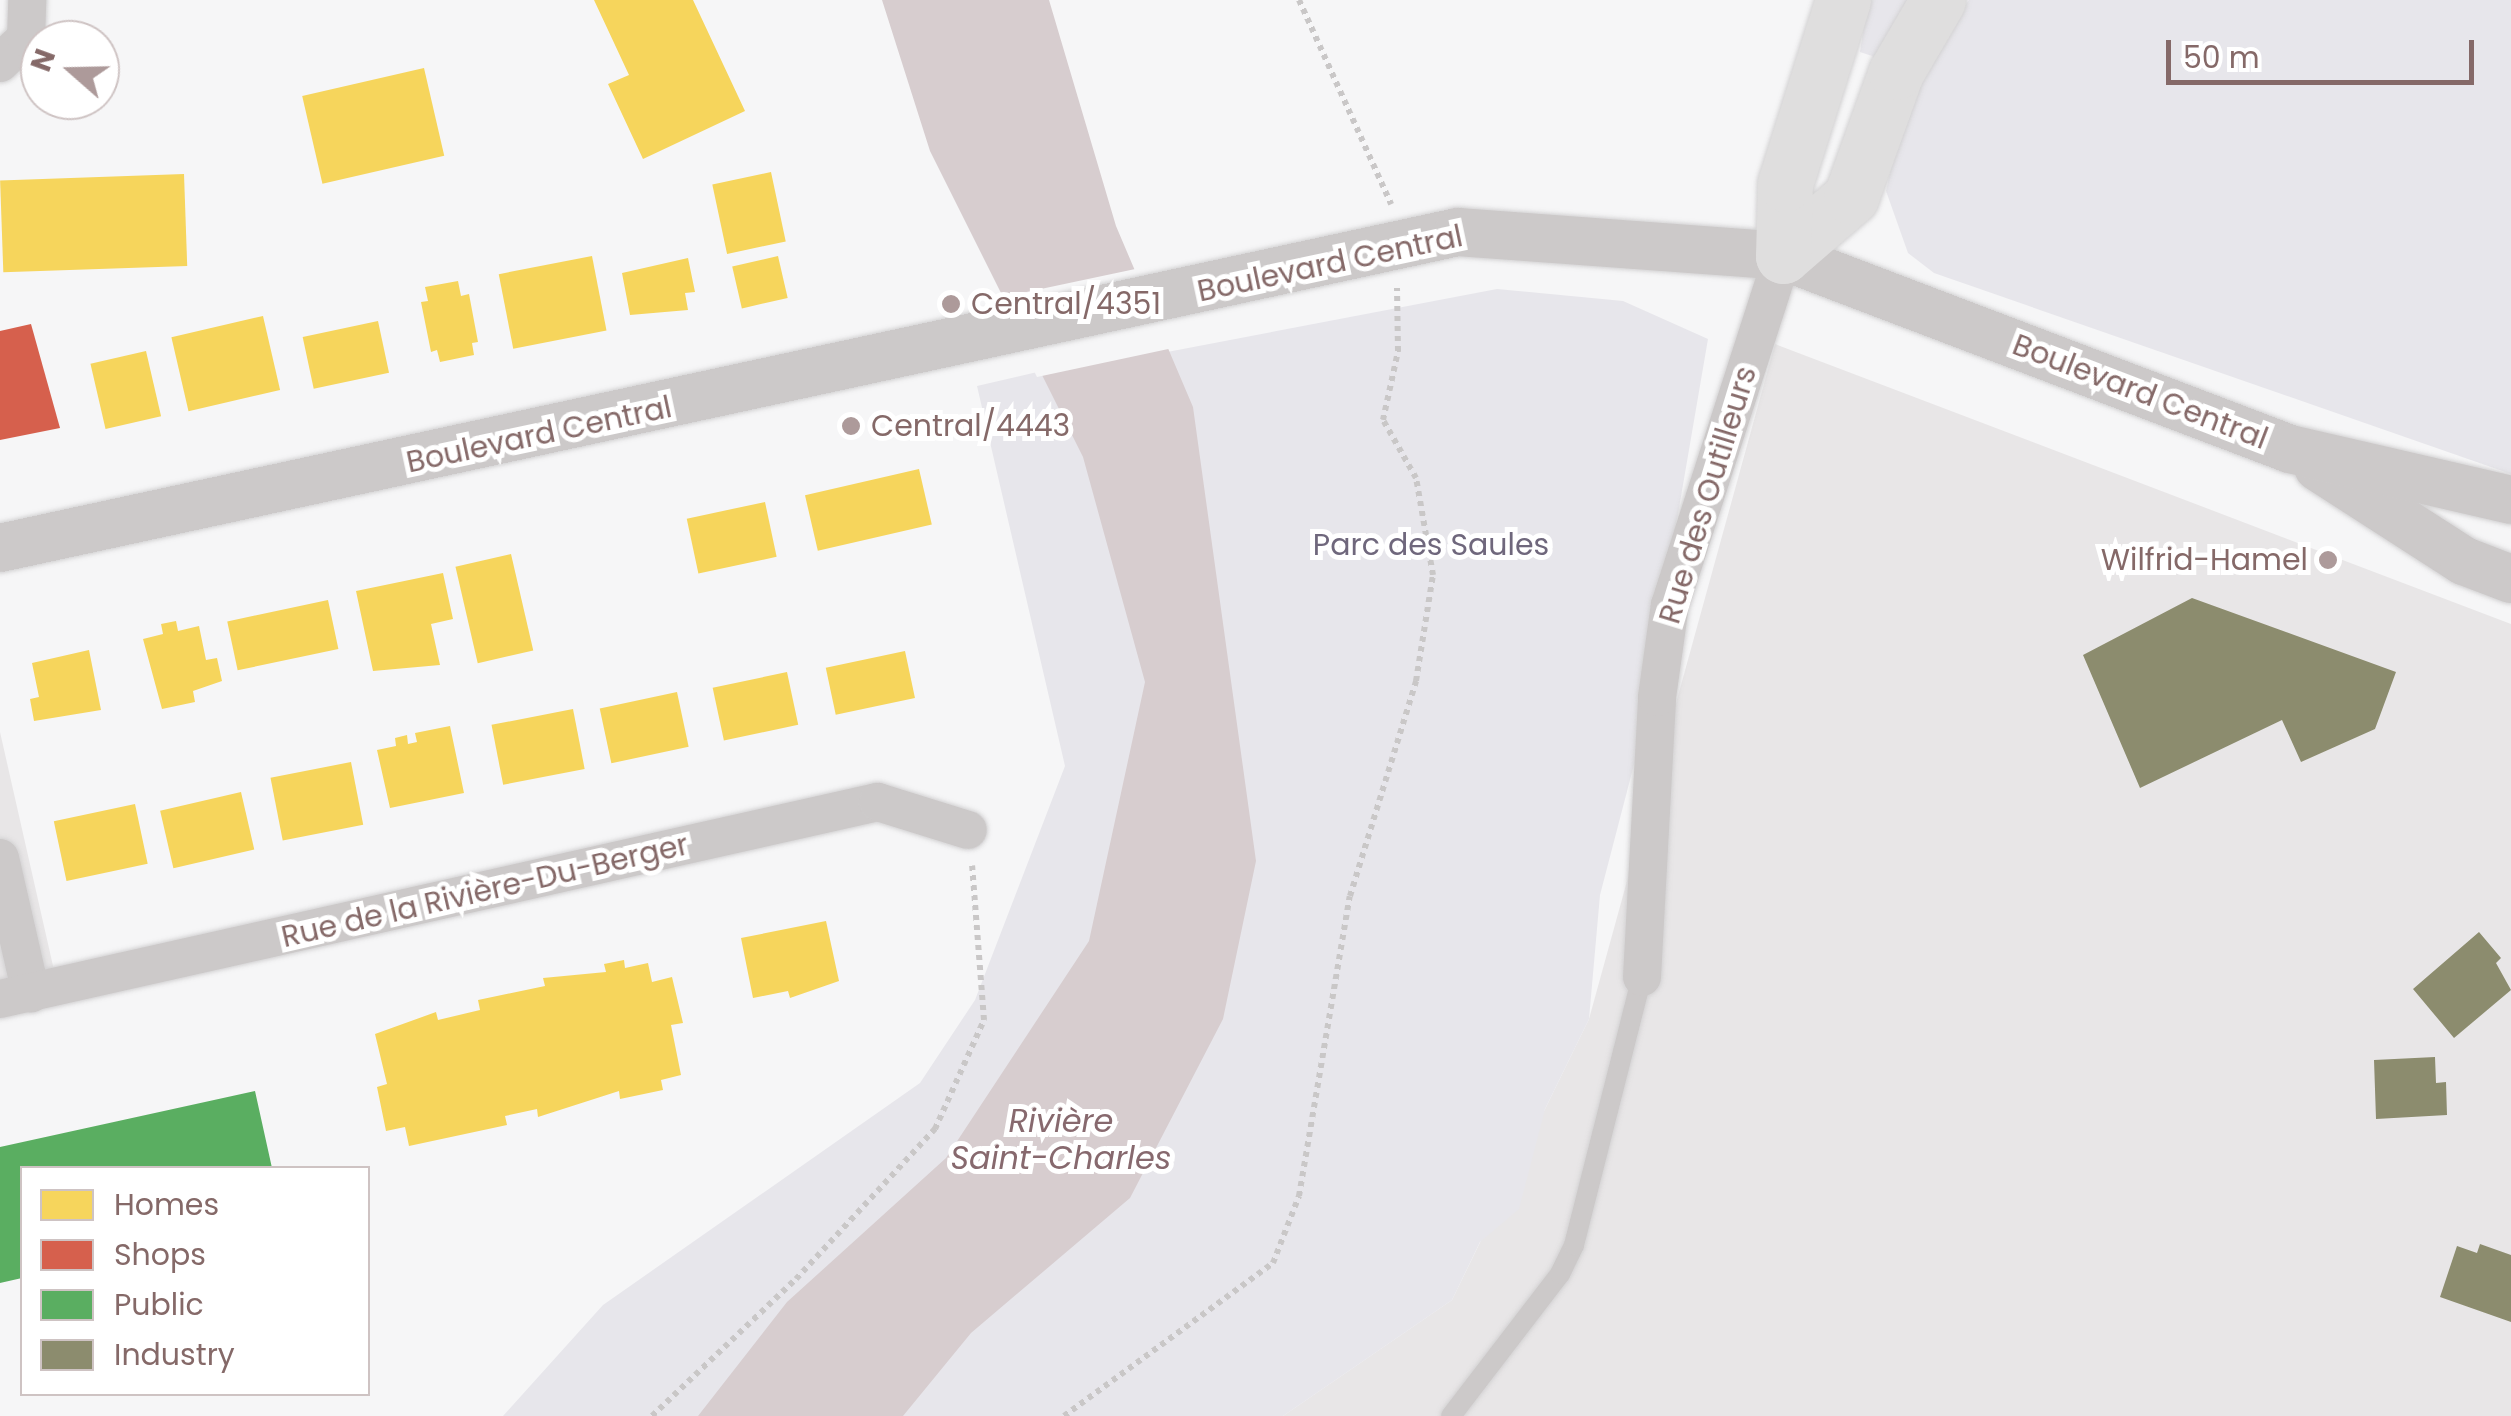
<!DOCTYPE html>
<html>
<head>
<meta charset="utf-8">
<style>
  body { margin:0 }
  #map { position:relative; width:2511px; height:1416px; overflow:hidden; background:#f6f6f7; font-family:Poppins,sans-serif }
  div>[style] { position:absolute }
  [style*='--x'] { left:calc(var(--x)*1px); top:calc(var(--y)*1px); width:calc(var(--w)*1px); rotate:calc(var(--a)*1deg) }
  .built>* { inset:0; background:#e8e6e7 }
  .green>* { inset:0; background:#e7e6eb }
  .water>* { inset:0; background:#d7cdcf }
  .pier>* { inset:0; background:#f6f6f7 }
  .homes>* { inset:0; background:#f6d55c; transform-origin:0 0 }
  .shops>* { inset:0; background:#d6604d }
  .public>* { inset:0; background:#5aae61 }
  .industry>* { inset:0; background:#8c8c6e }
  .path>* { height:6px; margin-top:-3px; transform-origin:0; background:repeating-linear-gradient(90deg,#c9c7c7 0 5px,transparent 0 10px) }
  .roads { filter:drop-shadow(0 0 2px #d3d2d3) drop-shadow(0 0 2px #d3d2d3) }
  .service>* { height:20px; margin:-10px; padding:0 10px; transform-origin:10px; border-radius:10px; background:#ccc9c9 }
  .minor>* { height:38px; margin:-19px; padding:0 19px; transform-origin:19px; border-radius:19px; background:#ccc9c9 }
  .tertiary>* { height:48px; margin:-24px; padding:0 24px; transform-origin:24px; border-radius:24px; background:#ccc9c9 }
  .motorway>* { height:55px; margin:-27.5px; padding:0 27.5px; transform-origin:27.5px; border-radius:27.5px; background:#dfdede }
  .dots>* { width:28px; height:28px; translate:-50% -50%; box-sizing:border-box; border:5px solid #fff; border-radius:50% }
  span { translate:-50% -50%; white-space:nowrap; text-align:center; line-height:1.15; -webkit-text-stroke:10px #fff; paint-order:stroke }
  .street-label { font-size:30px; color:#856968 }
  .poi-label { font-size:30px; color:#856968 }
  .left { translate:0 -50%; text-align:left }
  .right { translate:-100% -50%; text-align:right }
  .park-label { font-size:30px; color:#6f677c }
  .water-label { font-size:32px; color:#87696e; font-style:italic }
  .legend { position:absolute; left:20px; top:1166px; width:350px; height:230px; box-sizing:border-box; background:#fff; border:2px solid #cec3c3; margin:0; padding:12px 18px; list-style:none; font-size:30px; color:#856968 }
  .legend li { display:flex; align-items:center; gap:20px; height:50px }
  .legend b { width:50px; border:2px solid #cec3c3 }
  .north { position:absolute; left:20px; top:20px; width:100px; height:100px; box-sizing:border-box; background:#fff; border:2px solid #cec3c3; border-radius:50%; rotate:290deg; font-size:28px; font-weight:700; line-height:40px; text-align:center; color:#856968 }
  .north::after { content:''; display:block; margin:auto; width:35px; height:45px; background:#ad9a9a; clip-path:polygon(50% 0,100% 100%,50% 72%,0 100%) }
  .scale { position:absolute; left:2166px; top:40px; width:308px; height:45px; box-sizing:border-box; border:5px solid #856968; border-top:0; padding-left:12px; font-size:30px; line-height:35px; white-space:nowrap; color:#856968; -webkit-text-stroke:8px #fff; paint-order:stroke }
</style>
</head>
<body>
<div id="map">
  <div class="built">
    <i style="clip-path:polygon(1775px 344px,2511px 624px,2511px 1416px,1283px 1416px,1452px 1300px,1589px 1019px)"></i>
    <i style="clip-path:polygon(0 732px,58px 988px,0 1000px)"></i>
  </div>
  <div class="green">
    <i style="clip-path:polygon(1868px 0,1913px 0,1881px 59px,1860px 52px)"></i>
    <i style="clip-path:polygon(1969px 0,2511px 0,2511px 474px,1934px 273px,1908px 253px,1886px 191px,1899px 131px,1936px 45px)"></i>
    <i style="clip-path:polygon(1497px 289px,1623px 301px,1708px 339px,1637px 753px,1600px 895px,1589px 1019px,1545px 1109px,1519px 1209px,1480px 1242px,1452px 1300px,1283px 1416px,887px 1416px,974px 1310px,1121px 1189px,1162px 353px)"></i>
    <i style="clip-path:polygon(1050px 369px,1095px 454px,1155px 681px,1097px 946px,956px 1164px,714px 1416px,503px 1416px,603px 1305px,920px 1083px,975px 1000px,1065px 766px,977px 386px)"></i>
  </div>
  <div class="water">
    <i style="clip-path:polygon(882px 0,1049px 0,1116px 226px,1193px 407px,1256px 861px,1223px 1019px,1130px 1198px,971px 1333px,903px 1416px,698px 1416px,787px 1302px,946px 1158px,1089px 941px,1145px 682px,1083px 457px,930px 151px)"></i>
  </div>
  <div class="pier">
    <i style="clip-path:polygon(1140px 268px,1173px 348px,1037px 377px,998px 298px)"></i>
  </div>
  <div class="homes">
    <i style="clip-path:polygon(594px 0,693px 0,745px 111px,643px 159px,608px 84px,629px 75px)"></i>
    <i style="left:424px;top:68px;width:90px;height:125px;rotate:77deg"></i>
    <i style="left:771px;top:172px;width:71px;height:60px;rotate:78deg"></i>
    <i style="left:184px;top:174px;width:92px;height:184px;rotate:88deg"></i>
    <i style="left:592px;top:256px;width:76px;height:95px;rotate:79deg"></i>
    <i style="left:778px;top:256px;width:43px;height:47px;rotate:77deg"></i>
    <i style="clip-path:polygon(688px 258px,695px 292px,685px 293px,688px 310px,630px 315px,622px 273px)"></i>
    <i style="clip-path:polygon(458px 281px,461px 296px,469px 294px,478px 342px,472px 343px,474px 355px,440px 362px,437px 350px,431px 352px,421px 302px,428px 301px,425px 287px)"></i>
    <i style="left:263px;top:316px;width:76px;height:94px;rotate:77deg"></i>
    <i style="left:378px;top:321px;width:53px;height:77px;rotate:78deg"></i>
    <i style="left:146px;top:351px;width:67px;height:57px;rotate:77deg"></i>
    <i style="left:919px;top:469px;width:57px;height:117px;rotate:77deg"></i>
    <i style="left:765px;top:502px;width:56px;height:80px;rotate:78deg"></i>
    <i style="left:511px;top:554px;width:99px;height:57px;rotate:77deg"></i>
    <i style="clip-path:polygon(443px 573px,453px 619px,431px 624px,440px 665px,373px 671px,356px 591px)"></i>
    <i style="left:328px;top:600px;width:50px;height:103px;rotate:78deg"></i>
    <i style="clip-path:polygon(176px 621px,178px 631px,199px 626px,206px 660px,217px 658px,222px 681px,193px 691px,195px 702px,162px 709px,143px 639px,163px 634px,161px 624px)"></i>
    <i style="clip-path:polygon(89px 650px,101px 710px,34px 721px,30px 699px,39px 697px,32px 663px)"></i>
    <i style="left:905px;top:651px;width:48px;height:81px;rotate:78deg"></i>
    <i style="left:787px;top:672px;width:54px;height:76px;rotate:78deg"></i>
    <i style="left:677px;top:692px;width:56px;height:79px;rotate:78deg"></i>
    <i style="left:573px;top:709px;width:61px;height:83px;rotate:79deg"></i>
    <i style="clip-path:polygon(450px 726px,464px 793px,390px 808px,377px 750px,396px 746px,395px 738px,407px 735px,408px 744px,417px 742px,415px 733px)"></i>
    <i style="left:351px;top:762px;width:64px;height:82px;rotate:79deg"></i>
    <i style="left:241px;top:792px;width:59px;height:83px;rotate:77deg"></i>
    <i style="left:135px;top:804px;width:61px;height:83px;rotate:78deg"></i>
    <i style="clip-path:polygon(826px 921px,839px 981px,790px 998px,788px 991px,753px 998px,741px 938px)"></i>
    <i style="clip-path:polygon(624px 960px,625px 968px,648px 963px,652px 982px,672px 977px,683px 1023px,671px 1025px,681px 1075px,661px 1080px,663px 1090px,620px 1099px,619px 1091px,538px 1117px,537px 1109px,505px 1116px,507px 1125px,409px 1146px,405px 1127px,386px 1131px,377px 1087px,387px 1084px,375px 1034px,436px 1012px,438px 1020px,480px 1010px,478px 1000px,545px 986px,543px 978px,606px 972px,604px 964px)"></i>
  </div>
  <div class="shops">
    <i style="clip-path:polygon(31px 324px,60px 428px,0 440px,0 331px)"></i>
  </div>
  <div class="public">
    <i style="clip-path:polygon(255px 1091px,272px 1168px,22px 1168px,22px 1278px,0 1283px,0 1147px)"></i>
  </div>
  <div class="industry">
    <i style="clip-path:polygon(2192px 598px,2396px 672px,2375px 729px,2301px 762px,2282px 720px,2140px 788px,2083px 655px)"></i>
    <i style="clip-path:polygon(2479px 932px,2501px 958px,2496px 963px,2511px 990px,2454px 1038px,2413px 989px)"></i>
    <i style="clip-path:polygon(2435px 1057px,2436px 1083px,2446px 1082px,2447px 1115px,2376px 1119px,2374px 1060px)"></i>
    <i style="clip-path:polygon(2480px 1244px,2511px 1255px,2511px 1322px,2440px 1297px,2457px 1246px,2477px 1253px)"></i>
  </div>
  <div class="path">
    <i style="--x:1299;--y:0;--w:224;--a:65.7"></i>
    <i style="--x:652;--y:1416;--w:199;--a:-43.6"></i>
    <i style="--x:796;--y:1279;--w:205;--a:-47.2"></i>
    <i style="--x:935;--y:1129;--w:120;--a:-65.8"></i>
    <i style="--x:984;--y:1020;--w:155;--a:-94.4"></i>
    <i style="--x:1064;--y:1416;--w:259;--a:-36.2"></i>
    <i style="--x:1273;--y:1263;--w:72;--a:-68.8"></i>
    <i style="--x:1299;--y:1196;--w:304;--a:-80.4"></i>
    <i style="--x:1350;--y:896;--w:225;--a:-72.9"></i>
    <i style="--x:1416;--y:681;--w:107;--a:-80.9"></i>
    <i style="--x:1433;--y:575;--w:98;--a:-99.9"></i>
    <i style="--x:1416;--y:478;--w:67;--a:-119.6"></i>
    <i style="--x:1383;--y:420;--w:71;--a:-77.7"></i>
    <i style="--x:1398;--y:351;--w:63;--a:-90.9"></i>
  </div>
  <div class="roads">
    <div class="service">
      <i style="--x:1451;--y:1416;--w:179;--a:-52.5"></i>
      <i style="--x:1560;--y:1274;--w:32;--a:-64"></i>
      <i style="--x:1574;--y:1245;--w:276;--a:-75.8"></i>
    </div>
    <div class="minor">
      <i style="--x:0;--y:63;--w:36;--a:-44"></i>
      <i style="--x:26;--y:38;--w:38;--a:-88"></i>
      <i style="--x:0;--y:858;--w:139;--a:77.1"></i>
      <i style="--x:1642;--y:977;--w:280;--a:-86.9"></i>
      <i style="--x:1657;--y:697;--w:93;--a:-82"></i>
      <i style="--x:1670;--y:605;--w:367;--a:-72.1"></i>
      <i style="--x:0;--y:999;--w:900;--a:-12.65"></i>
      <i style="--x:878;--y:802;--w:94;--a:17.3"></i>
    </div>
    <div class="tertiary">
      <i style="--x:2318;--y:467;--w:174;--a:32.8"></i>
      <i style="--x:2464;--y:561;--w:50;--a:21"></i>
      <i style="--x:0;--y:548;--w:1492;--a:-12.23"></i>
      <i style="--x:1458;--y:232;--w:326;--a:4.2"></i>
      <i style="--x:1783;--y:256;--w:542;--a:20.84"></i>
      <i style="--x:2290;--y:449;--w:227;--a:13"></i>
    </div>
    <div class="motorway">
      <i style="--x:1783;--y:256;--w:90;--a:-40.9"></i>
      <i style="--x:1851;--y:197;--w:133;--a:-70.2"></i>
      <i style="--x:1896;--y:72;--w:83;--a:-59.7"></i>
      <i style="--x:1783;--y:256;--w:72;--a:-88.4"></i>
      <i style="--x:1785;--y:184;--w:193;--a:-72.5"></i>
    </div>
  </div>
  <div class="dots">
    <i style="left:951px;top:304px;background:#ad9a9a"></i>
    <i style="left:851px;top:426px;background:#ad9a9a"></i>
    <i style="left:2328px;top:560px;background:#ad9a9a"></i>
  </div>
  <div class="street-label">
    <span style="left:1330px;top:264px;rotate:-12deg">Boulevard Central</span>
    <span style="left:2140px;top:392px;rotate:21deg">Boulevard Central</span>
    <span style="left:539px;top:435px;rotate:-12deg">Boulevard Central</span>
    <span style="left:1708px;top:495px;rotate:-73deg">Rue des Outilleurs</span>
    <span style="left:485px;top:891px;rotate:-13deg">Rue de la Rivière-Du-Berger</span>
  </div>
  <div class="poi-label">
    <span class="left" style="left:971px;top:304px">Central/4351</span>
    <span class="left" style="left:871px;top:426px">Central/4443</span>
    <span class="right" style="left:2308px;top:560px">Wilfrid-Hamel</span>
  </div>
  <div class="park-label">
    <span style="left:1431px;top:545px">Parc des Saules</span>
  </div>
  <div class="water-label">
    <span style="left:1061px;top:1140px">Rivière<br>Saint-Charles</span>
  </div>
  <ul class="legend">
  <li><b style="height:28px;background:#f6d55c"></b>Homes</li>
  <li><b style="height:28px;background:#d6604d"></b>Shops</li>
  <li><b style="height:28px;background:#5aae61"></b>Public</li>
  <li><b style="height:28px;background:#8c8c6e"></b>Industry</li>
  </ul>
  <div class="north">N</div>
  <div class="scale">50 m</div>
</div>
</body>
</html>
